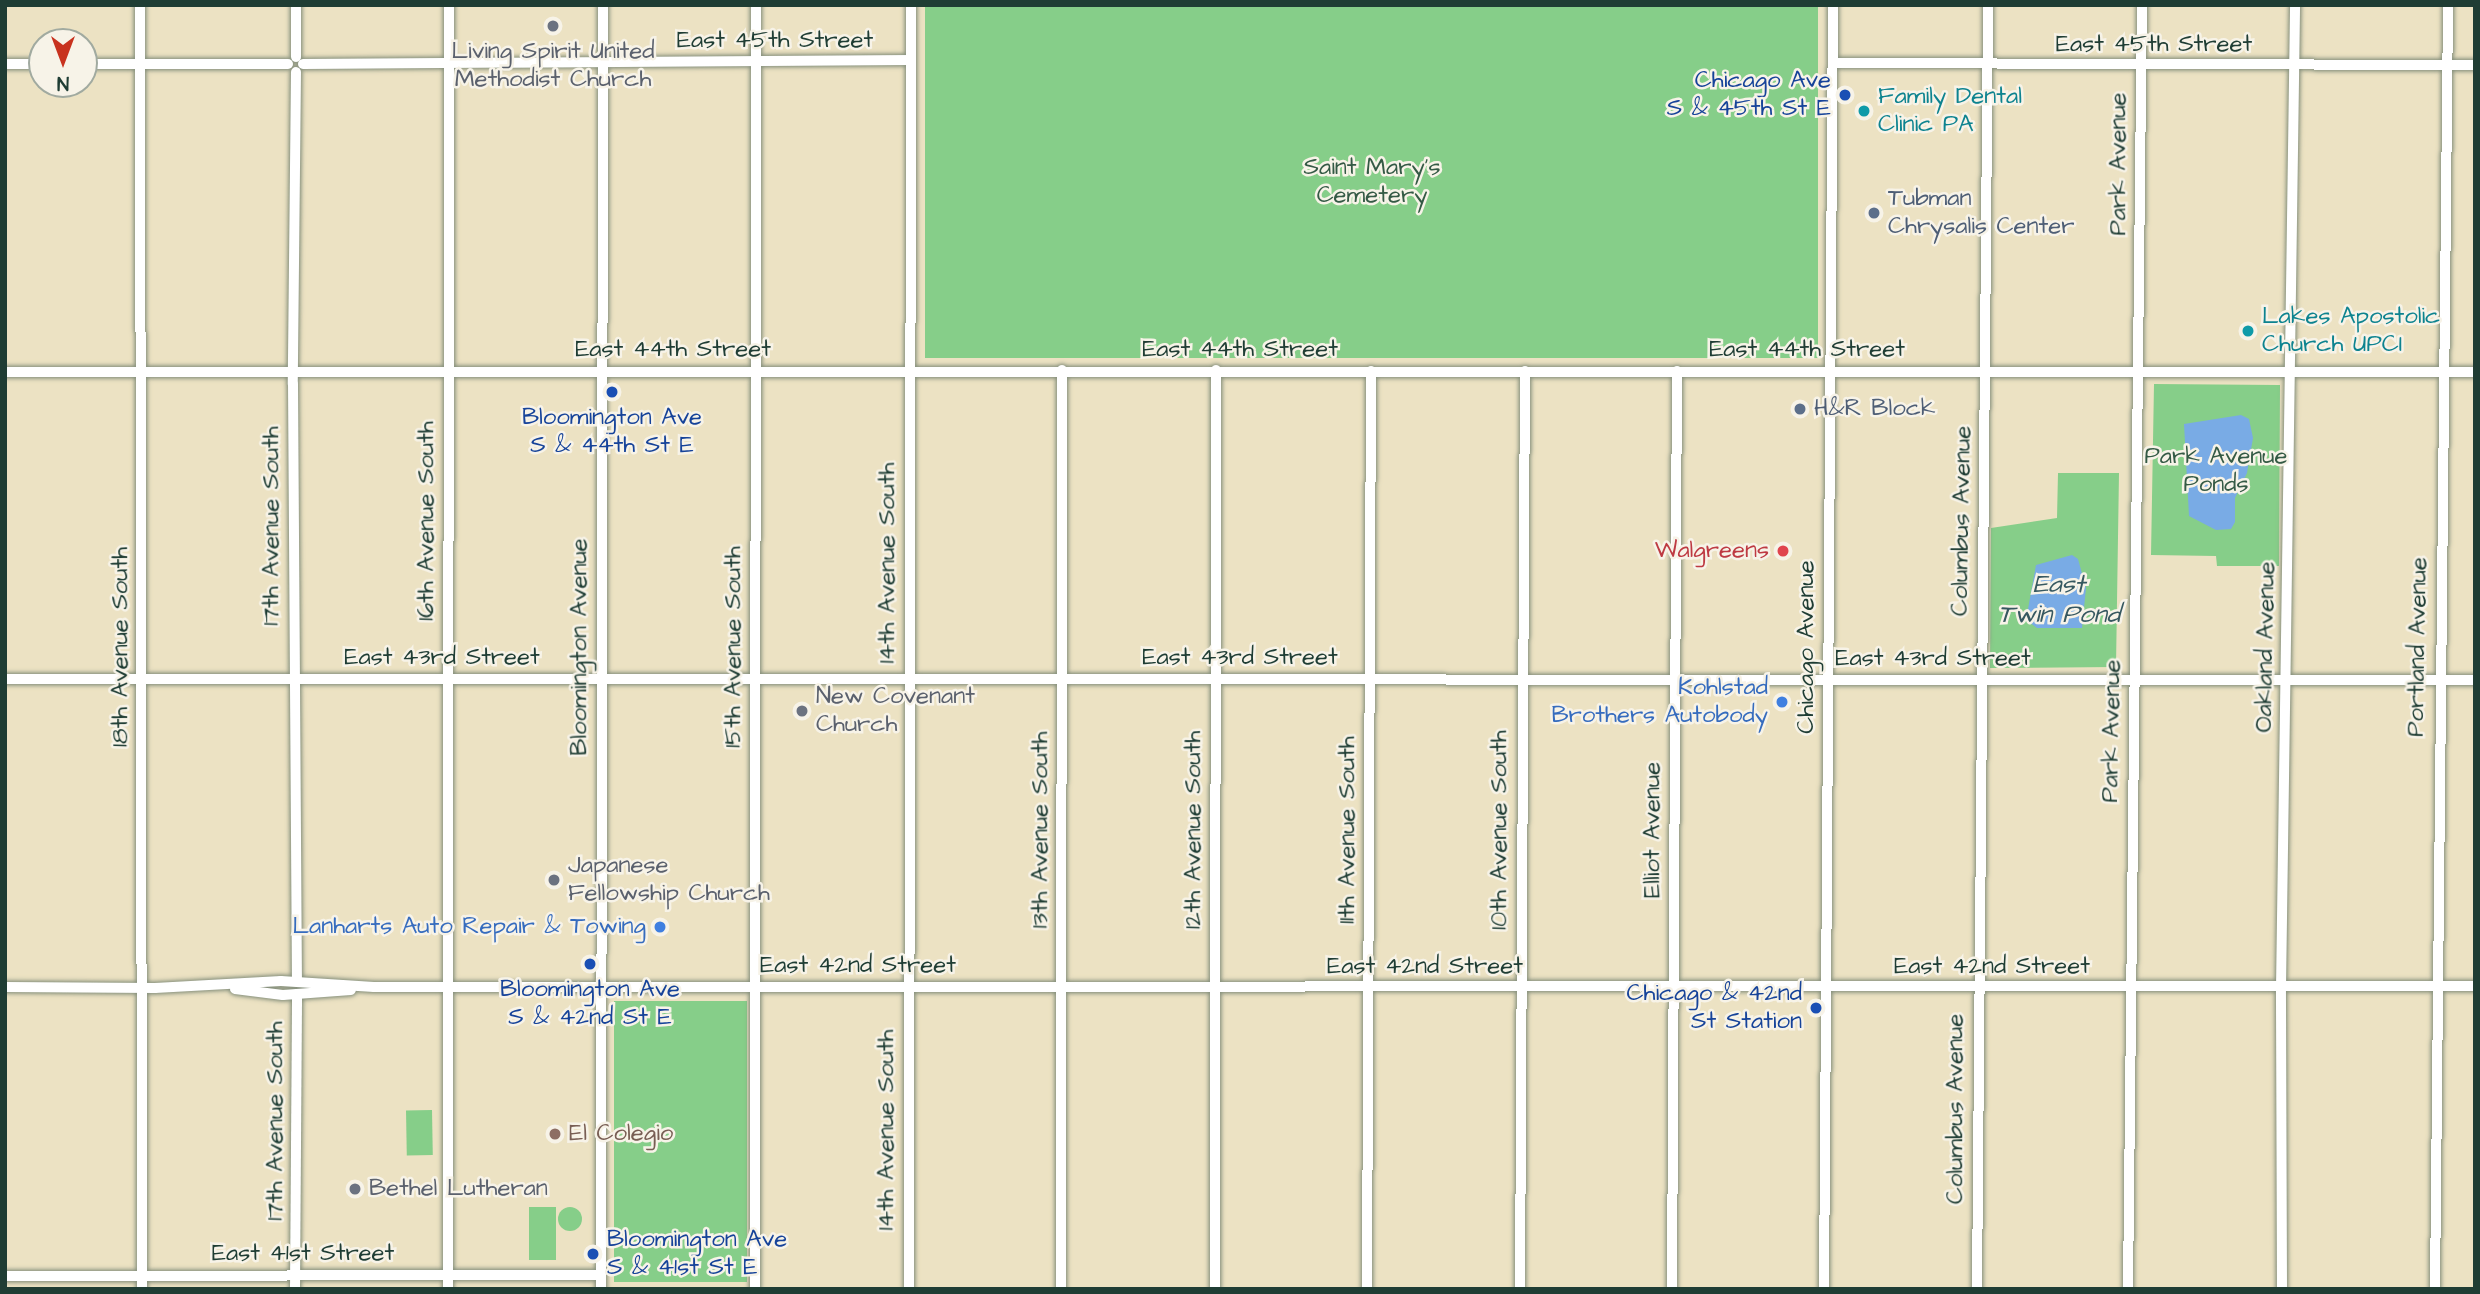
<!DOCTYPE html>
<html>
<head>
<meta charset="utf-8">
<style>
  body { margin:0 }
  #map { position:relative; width:2480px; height:1294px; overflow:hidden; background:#ece2c3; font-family:"Architects Daughter",sans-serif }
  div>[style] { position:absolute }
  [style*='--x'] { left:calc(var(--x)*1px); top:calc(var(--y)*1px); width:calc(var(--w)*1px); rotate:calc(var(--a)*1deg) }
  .green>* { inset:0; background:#86ce89; transform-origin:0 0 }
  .round { border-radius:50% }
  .water>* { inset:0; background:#79abe5 }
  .roads { filter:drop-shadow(0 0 2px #86907c) drop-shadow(0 0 2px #86907c) }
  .minor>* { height:10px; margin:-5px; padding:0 5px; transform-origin:5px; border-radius:5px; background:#fff }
  .dots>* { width:19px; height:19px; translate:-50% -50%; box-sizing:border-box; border:4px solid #f7f3e8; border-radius:50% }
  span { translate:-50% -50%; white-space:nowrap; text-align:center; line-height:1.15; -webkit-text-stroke:5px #f7f3e8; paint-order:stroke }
  .street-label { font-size:24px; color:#1f3d34 }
  .worship-label { font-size:24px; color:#5b616d }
  .left { translate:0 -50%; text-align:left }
  .transit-label { font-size:24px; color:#164399 }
  .right { translate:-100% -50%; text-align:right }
  .culture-label { font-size:24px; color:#0d838f }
  .park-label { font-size:24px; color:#345a45 }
  .service-label { font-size:24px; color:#4e5e75 }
  .health-label { font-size:24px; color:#be3a42 }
  .shop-label { font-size:24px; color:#366cbe }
  .education-label { font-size:24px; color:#785e54 }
  .water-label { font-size:26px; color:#365860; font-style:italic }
  .frame { position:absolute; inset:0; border:7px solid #1f3d34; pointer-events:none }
  .north { position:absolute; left:28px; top:28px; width:70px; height:70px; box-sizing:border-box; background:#f7f3e8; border:2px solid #a1aaa0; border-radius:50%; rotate:180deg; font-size:19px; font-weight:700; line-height:28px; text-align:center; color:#1f3d34 }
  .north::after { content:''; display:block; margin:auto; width:24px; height:32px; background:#c8321e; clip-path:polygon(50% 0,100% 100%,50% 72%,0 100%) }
</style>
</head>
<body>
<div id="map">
  <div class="green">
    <i style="left:925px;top:5px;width:893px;height:353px"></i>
    <i style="clip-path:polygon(2154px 384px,2280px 385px,2279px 566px,2217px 566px,2216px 556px,2151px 555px)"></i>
    <i style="clip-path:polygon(2058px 473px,2119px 473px,2116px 667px,1990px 668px,1991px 528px,2057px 518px)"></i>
    <i style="left:747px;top:1001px;width:281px;height:133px;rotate:90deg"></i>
    <i style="left:432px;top:1110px;width:45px;height:26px;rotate:89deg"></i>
    <i class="round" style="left:558px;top:1207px;width:24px;height:24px"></i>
    <i style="left:529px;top:1207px;width:27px;height:53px"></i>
  </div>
  <div class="water">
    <i style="clip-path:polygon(2241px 415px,2249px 419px,2253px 438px,2247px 473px,2235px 498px,2235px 522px,2231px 529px,2216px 530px,2189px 516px,2184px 424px)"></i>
    <i style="clip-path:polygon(2072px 555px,2078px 559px,2086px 588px,2082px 628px,2037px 628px,2026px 620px,2036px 565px)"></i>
  </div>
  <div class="roads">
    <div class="minor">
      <i style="--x:140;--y:5;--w:1284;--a:89.91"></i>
      <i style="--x:296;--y:5;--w:52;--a:90"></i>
      <i style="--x:1833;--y:63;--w:642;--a:0.18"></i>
      <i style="--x:5;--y:64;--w:37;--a:0"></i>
      <i style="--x:84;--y:64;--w:204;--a:0"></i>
      <i style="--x:303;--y:64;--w:608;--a:-0.38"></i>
      <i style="--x:296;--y:72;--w:312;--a:90.6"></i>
      <i style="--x:293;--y:384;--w:597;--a:89.62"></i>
      <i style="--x:5;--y:372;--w:2470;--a:0"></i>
      <i style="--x:5;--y:679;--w:2470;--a:0.02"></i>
      <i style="--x:5;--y:987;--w:150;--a:0.4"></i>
      <i style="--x:155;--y:988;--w:126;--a:-3.2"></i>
      <i style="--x:281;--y:981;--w:93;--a:3.7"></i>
      <i style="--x:374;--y:987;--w:2101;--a:-0.03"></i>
      <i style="--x:235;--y:989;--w:48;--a:7.1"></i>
      <i style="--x:283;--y:995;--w:68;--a:-4.2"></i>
      <i style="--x:5;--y:1276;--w:596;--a:-0.1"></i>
      <i style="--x:295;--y:1289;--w:295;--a:-89.6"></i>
      <i style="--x:448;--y:1289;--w:1284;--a:-89.96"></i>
      <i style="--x:601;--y:1289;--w:1284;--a:-89.91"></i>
      <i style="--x:755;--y:1289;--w:1284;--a:-89.96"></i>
      <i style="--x:909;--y:1289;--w:1284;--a:-89.91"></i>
      <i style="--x:1061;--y:1289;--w:919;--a:-89.94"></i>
      <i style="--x:1215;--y:1289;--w:919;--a:-89.94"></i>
      <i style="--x:1367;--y:1289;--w:918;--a:-89.75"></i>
      <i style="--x:1520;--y:1289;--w:918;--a:-89.69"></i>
      <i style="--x:1672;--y:1289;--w:918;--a:-89.69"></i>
      <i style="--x:1824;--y:1289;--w:1284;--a:-89.6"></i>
      <i style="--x:1977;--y:1289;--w:1284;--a:-89.51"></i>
      <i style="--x:2128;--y:1289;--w:1284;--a:-89.38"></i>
      <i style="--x:2282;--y:1289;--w:301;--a:-90.2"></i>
      <i style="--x:2281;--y:988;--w:983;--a:-89.18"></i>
      <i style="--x:2435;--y:1289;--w:1284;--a:-89.42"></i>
    </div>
  </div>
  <div class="dots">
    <i style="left:553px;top:26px;background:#6b7280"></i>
    <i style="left:1845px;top:95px;background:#1a4fb4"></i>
    <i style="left:1864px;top:111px;background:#0f9aa8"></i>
    <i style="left:1874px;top:213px;background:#5c6f8a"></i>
    <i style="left:2248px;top:331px;background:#0f9aa8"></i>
    <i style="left:612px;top:392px;background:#1a4fb4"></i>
    <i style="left:1800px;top:409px;background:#5c6f8a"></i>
    <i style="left:1783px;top:551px;background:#e0444e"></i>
    <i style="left:1782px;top:702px;background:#3f7fe0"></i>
    <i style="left:802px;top:711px;background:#6b7280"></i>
    <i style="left:554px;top:880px;background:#6b7280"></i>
    <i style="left:660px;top:927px;background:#3f7fe0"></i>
    <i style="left:590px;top:964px;background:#1a4fb4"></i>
    <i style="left:1816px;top:1008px;background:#1a4fb4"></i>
    <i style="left:555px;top:1134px;background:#8d6e63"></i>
    <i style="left:355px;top:1189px;background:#6b7280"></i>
    <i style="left:593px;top:1254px;background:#1a4fb4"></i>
  </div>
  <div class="street-label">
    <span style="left:775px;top:41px">East 45th Street</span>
    <span style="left:2154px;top:45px">East 45th Street</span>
    <span style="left:2119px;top:164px;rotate:-90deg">Park Avenue</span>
    <span style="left:673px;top:350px">East 44th Street</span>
    <span style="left:1240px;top:350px">East 44th Street</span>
    <span style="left:1807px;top:350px">East 44th Street</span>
    <span style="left:427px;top:521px;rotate:-90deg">16th Avenue South</span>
    <span style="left:1962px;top:521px;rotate:-89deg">Columbus Avenue</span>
    <span style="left:272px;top:526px;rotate:-90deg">17th Avenue South</span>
    <span style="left:888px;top:563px;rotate:-90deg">14th Avenue South</span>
    <span style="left:121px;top:647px;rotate:-90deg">18th Avenue South</span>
    <span style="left:580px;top:647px;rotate:-90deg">Bloomington Avenue</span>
    <span style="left:734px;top:647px;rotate:-90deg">15th Avenue South</span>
    <span style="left:1807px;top:647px;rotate:-90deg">Chicago Avenue</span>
    <span style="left:2266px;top:647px;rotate:-89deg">Oakland Avenue</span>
    <span style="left:2418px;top:647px;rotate:-89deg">Portland Avenue</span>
    <span style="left:442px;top:658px">East 43rd Street</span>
    <span style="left:1240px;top:658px">East 43rd Street</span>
    <span style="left:1933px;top:659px">East 43rd Street</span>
    <span style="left:2112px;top:731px;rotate:-89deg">Park Avenue</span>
    <span style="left:1041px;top:830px;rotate:-90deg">13th Avenue South</span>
    <span style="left:1194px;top:830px;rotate:-90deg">12th Avenue South</span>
    <span style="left:1348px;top:830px;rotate:-90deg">11th Avenue South</span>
    <span style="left:1500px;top:830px;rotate:-90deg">10th Avenue South</span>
    <span style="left:1653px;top:830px;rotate:-90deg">Elliot Avenue</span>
    <span style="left:858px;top:966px">East 42nd Street</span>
    <span style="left:1425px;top:967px">East 42nd Street</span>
    <span style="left:1992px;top:967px">East 42nd Street</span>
    <span style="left:1956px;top:1109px;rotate:-90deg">Columbus Avenue</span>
    <span style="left:276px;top:1121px;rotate:-90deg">17th Avenue South</span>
    <span style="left:887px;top:1130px;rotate:-90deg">14th Avenue South</span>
    <span style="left:303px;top:1254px">East 41st Street</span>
  </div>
  <div class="worship-label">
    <span style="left:553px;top:66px">Living Spirit United<br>Methodist Church</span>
    <span class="left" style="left:816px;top:711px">New Covenant<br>Church</span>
    <span class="left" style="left:568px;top:880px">Japanese<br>Fellowship Church</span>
    <span class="left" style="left:369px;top:1189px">Bethel Lutheran</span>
  </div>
  <div class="transit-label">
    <span class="right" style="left:1831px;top:95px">Chicago Ave<br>S &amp; 45th St E</span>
    <span style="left:612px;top:432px">Bloomington Ave<br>S &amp; 44th St E</span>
    <span style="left:590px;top:1004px">Bloomington Ave<br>S &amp; 42nd St E</span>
    <span class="right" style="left:1802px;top:1008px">Chicago &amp; 42nd<br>St Station</span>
    <span class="left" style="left:607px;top:1254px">Bloomington Ave<br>S &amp; 41st St E</span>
  </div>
  <div class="culture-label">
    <span class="left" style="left:1878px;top:111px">Family Dental<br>Clinic PA</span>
    <span class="left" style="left:2262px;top:331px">Lakes Apostolic<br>Church UPCI</span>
  </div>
  <div class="park-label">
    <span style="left:1372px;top:182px">Saint Mary's<br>Cemetery</span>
    <span style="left:2216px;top:471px">Park Avenue<br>Ponds</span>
  </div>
  <div class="service-label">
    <span class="left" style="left:1888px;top:213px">Tubman<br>Chrysalis Center</span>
    <span class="left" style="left:1814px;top:409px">H&amp;R Block</span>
  </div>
  <div class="health-label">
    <span class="right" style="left:1769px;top:551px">Walgreens</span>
  </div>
  <div class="shop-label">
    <span class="right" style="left:1768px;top:702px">Kohlstad<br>Brothers Autobody</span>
    <span class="right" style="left:646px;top:927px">Lanharts Auto Repair &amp; Towing</span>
  </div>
  <div class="education-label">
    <span class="left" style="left:569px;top:1134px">El Colegio</span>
  </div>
  <div class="water-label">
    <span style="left:2059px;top:600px">East<br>Twin Pond</span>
  </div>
  <div class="frame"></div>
  <div class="north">N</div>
</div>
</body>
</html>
